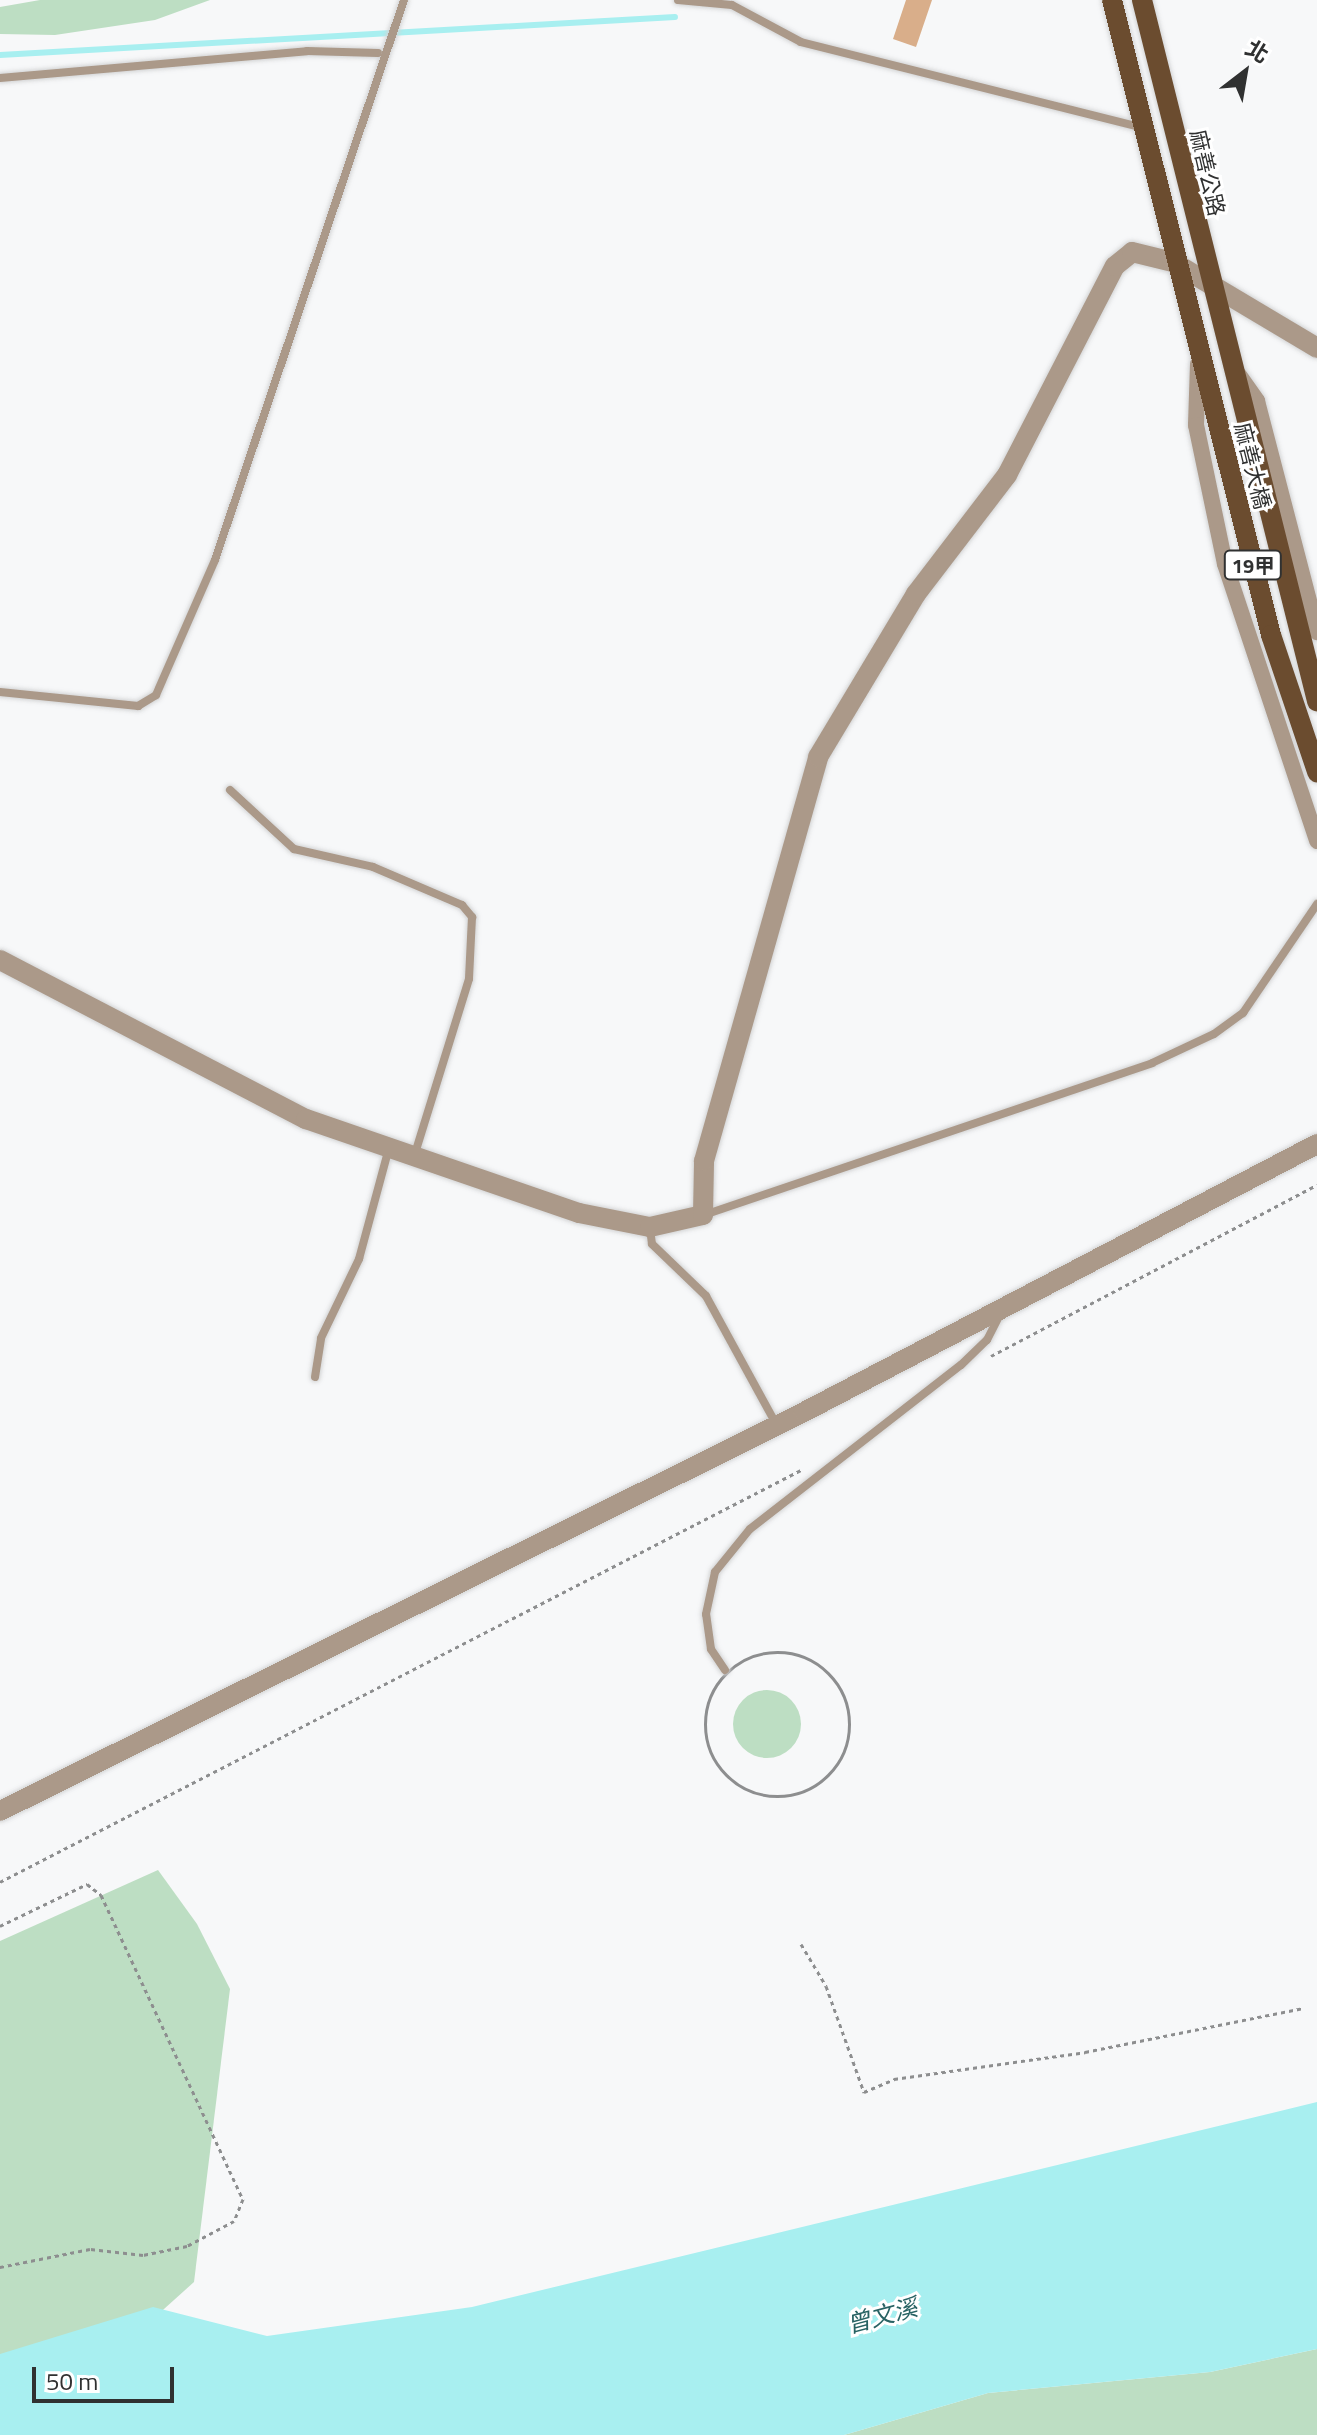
<!DOCTYPE html>
<html>
<head>
<meta charset="utf-8">
<style>
  body { margin:0 }
  #map { position:relative; width:1317px; height:2435px; overflow:hidden; background:#f7f8f9; font-family:"Titillium Web","Noto Sans TC",sans-serif }
  div>[style] { position:absolute }
  [style*='--x'] { left:calc(var(--x)*1px); top:calc(var(--y)*1px); width:calc(var(--w)*1px); rotate:calc(var(--a)*1deg) }
  .green>* { inset:0; background:#bddec3 }
  .round { border-radius:50% }
  .water>* { inset:0; background:#a8eff0 }
  .stream>* { height:6px; margin:-3px; padding:0 3px; transform-origin:3px; border-radius:3px; background:#a8eff0 }
  .building>* { inset:0; background:#d9ae8a }
  .path>* { height:3px; margin-top:-1.5px; transform-origin:0; background:repeating-linear-gradient(90deg,#8d8e8f 0 4px,transparent 0 8px) }
  .path>.ring { margin:-1.5px; padding:0; box-sizing:content-box; background:none; border:3px solid #8d8e8f; border-radius:50% }
  .roads { filter:drop-shadow(0 0 2px #d3d4d5) drop-shadow(0 0 2px #d3d4d5) }
  .service>* { height:8px; margin:-4px; padding:0 4px; transform-origin:4px; border-radius:4px; background:#ab9989 }
  .minor>* { height:16px; margin:-8px; padding:0 8px; transform-origin:8px; border-radius:8px; background:#ab9989 }
  .tertiary>* { height:20px; margin:-10px; padding:0 10px; transform-origin:10px; border-radius:10px; background:#ab9989 }
  .primary>* { height:20px; margin:-10px; padding:0 10px; transform-origin:10px; border-radius:10px; background:#6b4c2f }
  span { translate:-50% -50%; white-space:nowrap; text-align:center; line-height:1.15; -webkit-text-stroke:6px #fff; paint-order:stroke }
  .shield-label span { padding:2px 6px; background:#fff; border:2px solid; border-radius:6px; -webkit-text-stroke-width:0 }
  .shield-label { font-size:20px; color:#303131; font-weight:700 }
  .street-label { font-size:22px; color:#303131 }
  .water-label { font-size:24px; color:#276263; font-style:italic }
  .north { position:absolute; left:1205px; top:32px; width:80px; height:80px; -webkit-text-stroke:6px #fff; paint-order:stroke; rotate:31deg; font-size:22px; font-weight:700; line-height:32px; text-align:center; color:#303131 }
  .north::after { content:''; display:block; margin:auto; width:28px; height:36px; background:#303131; clip-path:polygon(50% 0,100% 100%,50% 72%,0 100%) }
  .scale { position:absolute; left:32px; top:2367px; width:142px; height:36px; box-sizing:border-box; border:4px solid #303131; border-top:0; padding-left:10px; font-size:24px; line-height:28px; white-space:nowrap; color:#303131; -webkit-text-stroke:6px #fff; paint-order:stroke }
</style>
</head>
<body>
<div id="map">
  <div class="green">
    <i style="clip-path:polygon(40px 0,210px 0,155px 20px,55px 35px,0 34px,0 7px)"></i>
    <i class="round" style="left:733px;top:1690px;width:68px;height:68px"></i>
    <i style="clip-path:polygon(158px 1870px,197px 1924px,230px 1989px,194px 2282px,144px 2327px,0 2377px,0 1941px)"></i>
    <i style="clip-path:polygon(1317px 2349px,1317px 2435px,844px 2435px,988px 2393px,1210px 2372px)"></i>
  </div>
  <div class="water">
    <i style="clip-path:polygon(1317px 2102px,1317px 2349px,1210px 2372px,988px 2393px,844px 2435px,0 2435px,0 2354px,153px 2307px,267px 2336px,472px 2307px)"></i>
  </div>
  <div class="stream">
    <i style="--x:0;--y:55;--w:676;--a:-3.22"></i>
  </div>
  <div class="building">
    <i style="clip-path:polygon(906px 0,932px 0,916px 47px,893px 39px)"></i>
  </div>
  <div class="path">
    <i style="--x:991;--y:1356;--w:368;--a:-27.7"></i>
    <i class="ring" style="left:705px;top:1652px;width:141px;height:141px"></i>
    <i style="--x:0;--y:1882;--w:901;--a:-27.22"></i>
    <i style="--x:0;--y:1926;--w:97;--a:-25.8"></i>
    <i style="--x:87;--y:1884;--w:18;--a:38"></i>
    <i style="--x:101;--y:1895;--w:336;--a:65"></i>
    <i style="--x:243;--y:2199;--w:24;--a:112"></i>
    <i style="--x:234;--y:2221;--w:53;--a:152"></i>
    <i style="--x:187;--y:2246;--w:45;--a:168.4"></i>
    <i style="--x:143;--y:2255;--w:53;--a:-173.5"></i>
    <i style="--x:90;--y:2249;--w:92;--a:168.7"></i>
    <i style="--x:801;--y:1944;--w:49;--a:59.2"></i>
    <i style="--x:826;--y:1986;--w:113;--a:70.3"></i>
    <i style="--x:864;--y:2092;--w:33;--a:-23"></i>
    <i style="--x:894;--y:2079;--w:193;--a:-8"></i>
    <i style="--x:1085;--y:2052;--w:223;--a:-11.4"></i>
  </div>
  <div class="roads">
    <div class="service">
      <i style="--x:678;--y:0;--w:54;--a:5.3"></i>
      <i style="--x:732;--y:5;--w:78;--a:28.2"></i>
      <i style="--x:801;--y:42;--w:353;--a:14.1"></i>
      <i style="--x:0;--y:78;--w:308;--a:-5"></i>
      <i style="--x:307;--y:51;--w:71;--a:1.6"></i>
      <i style="--x:0;--y:692;--w:139;--a:5.8"></i>
      <i style="--x:138;--y:706;--w:21;--a:-31"></i>
      <i style="--x:156;--y:695;--w:147;--a:-66.4"></i>
      <i style="--x:215;--y:560;--w:591;--a:-71.35"></i>
      <i style="--x:230;--y:790;--w:87;--a:42.7"></i>
      <i style="--x:294;--y:849;--w:81;--a:12.8"></i>
      <i style="--x:373;--y:867;--w:97;--a:23.1"></i>
      <i style="--x:462;--y:905;--w:16;--a:50"></i>
      <i style="--x:472;--y:917;--w:62;--a:92.8"></i>
      <i style="--x:469;--y:979;--w:182;--a:107.2"></i>
      <i style="--x:704;--y:1215;--w:473;--a:-18.7"></i>
      <i style="--x:1152;--y:1063;--w:68;--a:-25.1"></i>
      <i style="--x:1214;--y:1034;--w:36;--a:-36"></i>
      <i style="--x:1243;--y:1013;--w:132;--a:-55.8"></i>
      <i style="--x:650;--y:1228;--w:16;--a:83"></i>
      <i style="--x:652;--y:1244;--w:75;--a:43.9"></i>
      <i style="--x:706;--y:1296;--w:146;--a:61.3"></i>
      <i style="--x:315;--y:1377;--w:39;--a:-81"></i>
      <i style="--x:321;--y:1338;--w:88;--a:-64.3"></i>
      <i style="--x:359;--y:1259;--w:115;--a:-74.9"></i>
      <i style="--x:725;--y:1670;--w:25;--a:-124"></i>
      <i style="--x:711;--y:1649;--w:35;--a:-98"></i>
      <i style="--x:706;--y:1614;--w:43;--a:-77.9"></i>
      <i style="--x:715;--y:1572;--w:55;--a:-50.9"></i>
      <i style="--x:750;--y:1529;--w:267;--a:-37.9"></i>
      <i style="--x:961;--y:1365;--w:36;--a:-44"></i>
      <i style="--x:987;--y:1340;--w:30;--a:-63"></i>
    </div>
    <div class="minor">
      <i style="--x:1198;--y:364;--w:61;--a:91.9"></i>
      <i style="--x:1196;--y:425;--w:142;--a:78.2"></i>
      <i style="--x:1225;--y:564;--w:292;--a:71.6"></i>
      <i style="--x:1239;--y:375;--w:32;--a:55"></i>
      <i style="--x:1257;--y:401;--w:239;--a:75.4"></i>
    </div>
    <div class="tertiary">
      <i style="--x:0;--y:960;--w:345;--a:27.5"></i>
      <i style="--x:306;--y:1119;--w:289;--a:19"></i>
      <i style="--x:579;--y:1213;--w:72;--a:11.2"></i>
      <i style="--x:650;--y:1227;--w:54;--a:-12.8"></i>
      <i style="--x:703;--y:1215;--w:54;--a:-88.9"></i>
      <i style="--x:704;--y:1161;--w:420;--a:-74.2"></i>
      <i style="--x:818;--y:757;--w:190;--a:-59"></i>
      <i style="--x:916;--y:594;--w:150;--a:-52.6"></i>
      <i style="--x:1007;--y:475;--w:235;--a:-62.7"></i>
      <i style="--x:1115;--y:266;--w:22;--a:-39"></i>
      <i style="--x:1132;--y:252;--w:42;--a:13.7"></i>
      <i style="--x:1173;--y:262;--w:168;--a:30.8"></i>
      <i style="--x:0;--y:1811;--w:898;--a:-26.39"></i>
      <i style="--x:804;--y:1412;--w:579;--a:-27.58"></i>
    </div>
    <div class="primary">
      <i style="--x:1112;--y:0;--w:655;--a:75.94"></i>
      <i style="--x:1271;--y:635;--w:145;--a:71.4"></i>
      <i style="--x:1142;--y:0;--w:723;--a:75.98"></i>
    </div>
  </div>
  <div class="shield-label">
    <span style="left:1253px;top:565px">19甲</span>
  </div>
  <div class="street-label">
    <span style="left:1207px;top:173px;rotate:77deg">麻善公路</span>
    <span style="left:1252px;top:466px;rotate:76deg">麻善大橋</span>
  </div>
  <div class="water-label">
    <span style="left:882px;top:2316px;rotate:-15deg">曾文溪</span>
  </div>
  <div class="north">北</div>
  <div class="scale">50 m</div>
</div>
</body>
</html>
